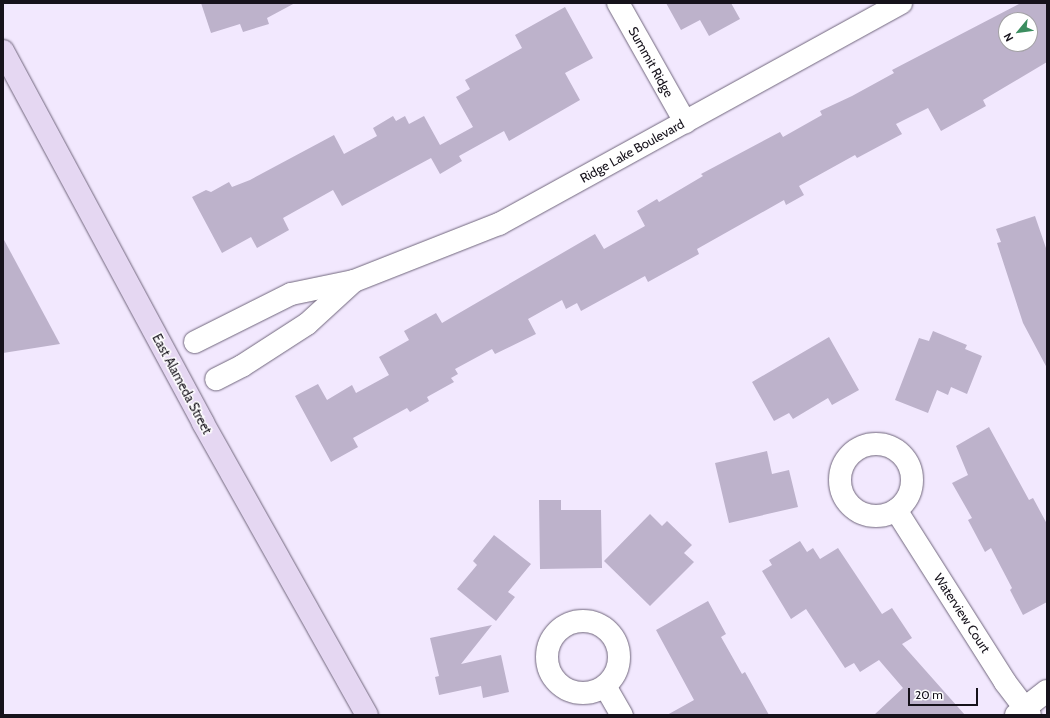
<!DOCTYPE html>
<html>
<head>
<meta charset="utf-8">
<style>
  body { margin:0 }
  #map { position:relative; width:1050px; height:718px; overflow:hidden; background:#f2e8fe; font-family:Cabin,sans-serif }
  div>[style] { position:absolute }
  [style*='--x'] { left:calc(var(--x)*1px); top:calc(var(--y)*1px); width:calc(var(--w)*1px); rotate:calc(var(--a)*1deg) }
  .building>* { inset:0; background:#bdb2cb }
  .roads { filter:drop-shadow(0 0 1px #70667c) drop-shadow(0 0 1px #70667c) }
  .street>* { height:22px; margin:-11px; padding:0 11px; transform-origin:11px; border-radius:11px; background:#fff }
  .street>.ring { margin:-11px; padding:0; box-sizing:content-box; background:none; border:22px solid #fff; border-radius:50% }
  .secondary>* { height:22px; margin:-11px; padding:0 11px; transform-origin:11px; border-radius:11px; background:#e5d7f2 }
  span { translate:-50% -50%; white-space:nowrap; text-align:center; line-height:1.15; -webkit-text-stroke:3px #fff; paint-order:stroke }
  .street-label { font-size:13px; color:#16121b }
  .frame { position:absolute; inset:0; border:4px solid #16121b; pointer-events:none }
  .north { position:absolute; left:998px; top:12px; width:40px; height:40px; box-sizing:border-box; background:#fff; border:1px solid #a2a0a4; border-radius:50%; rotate:241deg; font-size:11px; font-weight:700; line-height:16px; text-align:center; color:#16121b }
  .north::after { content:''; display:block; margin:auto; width:14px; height:18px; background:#3b8d5f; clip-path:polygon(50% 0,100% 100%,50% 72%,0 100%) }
  .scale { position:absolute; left:908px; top:688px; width:70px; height:18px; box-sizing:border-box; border:2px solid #16121b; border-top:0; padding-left:5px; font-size:12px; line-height:14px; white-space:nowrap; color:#16121b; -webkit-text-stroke:3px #fff; paint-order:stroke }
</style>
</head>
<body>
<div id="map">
  <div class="building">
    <i style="clip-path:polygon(201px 3px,295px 3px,267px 18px,269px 24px,243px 32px,240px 24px,211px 33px)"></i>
    <i style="clip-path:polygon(666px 3px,731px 3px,740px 19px,709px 36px,700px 20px,681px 30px)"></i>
    <i style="clip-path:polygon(evenodd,1021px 3px,1047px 3px,1047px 62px,983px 100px,986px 106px,941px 131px,928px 108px,896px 124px,902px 134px,857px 158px,855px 155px,799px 186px,804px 195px,786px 205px,784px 200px,697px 249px,699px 254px,648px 282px,645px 276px,581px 311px,577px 303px,566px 309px,562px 300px,528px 319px,536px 334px,495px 354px,492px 349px,455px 369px,458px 374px,451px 378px,454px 382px,427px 397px,429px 401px,410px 412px,407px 408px,353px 438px,358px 447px,331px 462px,295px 396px,318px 384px,327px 400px,352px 385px,356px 393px,389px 375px,379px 357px,409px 340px,404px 331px,436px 313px,442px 323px,595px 234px,604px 249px,645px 226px,637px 211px,657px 199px,659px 202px,703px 176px,701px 174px,780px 132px,783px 137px,822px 115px,820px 111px,852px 96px,894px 73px,892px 70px,1021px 3px,1006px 20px,1030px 20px,1030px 44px,1006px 44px,1006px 20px)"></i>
    <i style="clip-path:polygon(565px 7px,593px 58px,565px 73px,580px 100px,509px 141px,504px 131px,459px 156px,462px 161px,440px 174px,431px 158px,342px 206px,333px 190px,283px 218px,289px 230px,257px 248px,251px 237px,222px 253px,192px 197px,206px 190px,211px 192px,229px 182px,232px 187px,250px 180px,334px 135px,344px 154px,377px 136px,373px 128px,393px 116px,396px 121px,405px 116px,409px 124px,424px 116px,440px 145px,473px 127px,456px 97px,470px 89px,465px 80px,522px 48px,515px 35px)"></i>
    <i style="clip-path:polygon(1035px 216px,1047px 251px,1047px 368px,1023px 323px,997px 243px,1001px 242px,996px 229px)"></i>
    <i style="clip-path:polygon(3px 238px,60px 344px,3px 353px)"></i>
    <i style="clip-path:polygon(933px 331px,967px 345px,965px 349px,982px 356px,967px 394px,951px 387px,948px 395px,937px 390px,928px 413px,895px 400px,919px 338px,929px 341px)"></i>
    <i style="clip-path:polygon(829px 337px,859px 390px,832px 405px,828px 398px,793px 419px,789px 413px,774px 421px,752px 382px)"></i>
    <i style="clip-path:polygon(989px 427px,1029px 500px,1033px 498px,1047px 524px,1047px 602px,1023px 615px,1010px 590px,1012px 588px,991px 548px,985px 552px,968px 520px,972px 518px,952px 483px,968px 475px,956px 446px)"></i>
    <i style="clip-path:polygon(767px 451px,772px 474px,789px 470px,798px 507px,729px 523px,715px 463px)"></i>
    <i style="clip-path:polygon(539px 500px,561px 500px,561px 510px,601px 510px,602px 568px,540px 569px)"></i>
    <i style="clip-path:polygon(650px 514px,662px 526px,667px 521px,692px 545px,684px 553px,694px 562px,650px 606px,604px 561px)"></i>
    <i style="clip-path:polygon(494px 535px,531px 564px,508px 592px,515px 597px,496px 621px,457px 589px,477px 565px,473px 561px)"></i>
    <i style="clip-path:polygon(800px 541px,807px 552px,813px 548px,820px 559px,838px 548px,882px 614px,892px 608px,912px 638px,902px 644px,965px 715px,874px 715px,903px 688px,879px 660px,860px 672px,854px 663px,845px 668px,806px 609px,791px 619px,762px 571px,772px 565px,769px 560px)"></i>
    <i style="clip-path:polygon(708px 601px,726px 634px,721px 637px,742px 674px,745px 672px,769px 715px,667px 715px,694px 700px,656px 630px)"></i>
    <i style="clip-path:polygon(492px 625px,461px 664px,501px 655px,509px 692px,483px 698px,481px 686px,439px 695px,435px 677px,439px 676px,430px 638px)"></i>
  </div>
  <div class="roads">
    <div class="street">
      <i style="--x:618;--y:3;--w:137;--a:60.6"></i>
      <i style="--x:354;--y:281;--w:156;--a:-21.5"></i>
      <i style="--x:499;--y:224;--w:459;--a:-28.8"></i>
      <i style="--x:195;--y:342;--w:107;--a:-26.6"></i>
      <i style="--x:291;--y:294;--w:64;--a:-11.7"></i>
      <i style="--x:354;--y:281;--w:64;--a:137.5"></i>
      <i style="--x:307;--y:324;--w:77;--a:147.1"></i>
      <i style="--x:242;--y:366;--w:29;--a:153"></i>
      <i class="ring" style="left:840px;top:444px;width:50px;height:50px"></i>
      <i style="--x:896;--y:510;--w:204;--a:57.6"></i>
      <i style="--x:1005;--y:682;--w:41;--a:52.9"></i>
      <i class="ring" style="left:547px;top:621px;width:50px;height:50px"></i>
      <i style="--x:605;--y:686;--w:34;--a:60"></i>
      <i style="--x:1016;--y:715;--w:39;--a:-38"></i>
    </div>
    <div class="secondary">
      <i style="--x:3;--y:51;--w:422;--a:61.7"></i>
      <i style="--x:203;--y:423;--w:335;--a:60.7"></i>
    </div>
  </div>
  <div class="street-label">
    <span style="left:651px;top:62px;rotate:61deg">Summit Ridge</span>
    <span style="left:632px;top:151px;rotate:-29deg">Ridge Lake Boulevard</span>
    <span style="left:182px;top:384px;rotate:62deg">East Alameda Street</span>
    <span style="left:962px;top:613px;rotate:57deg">Waterview Court</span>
  </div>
  <div class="frame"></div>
  <div class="north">N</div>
  <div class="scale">20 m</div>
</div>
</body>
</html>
